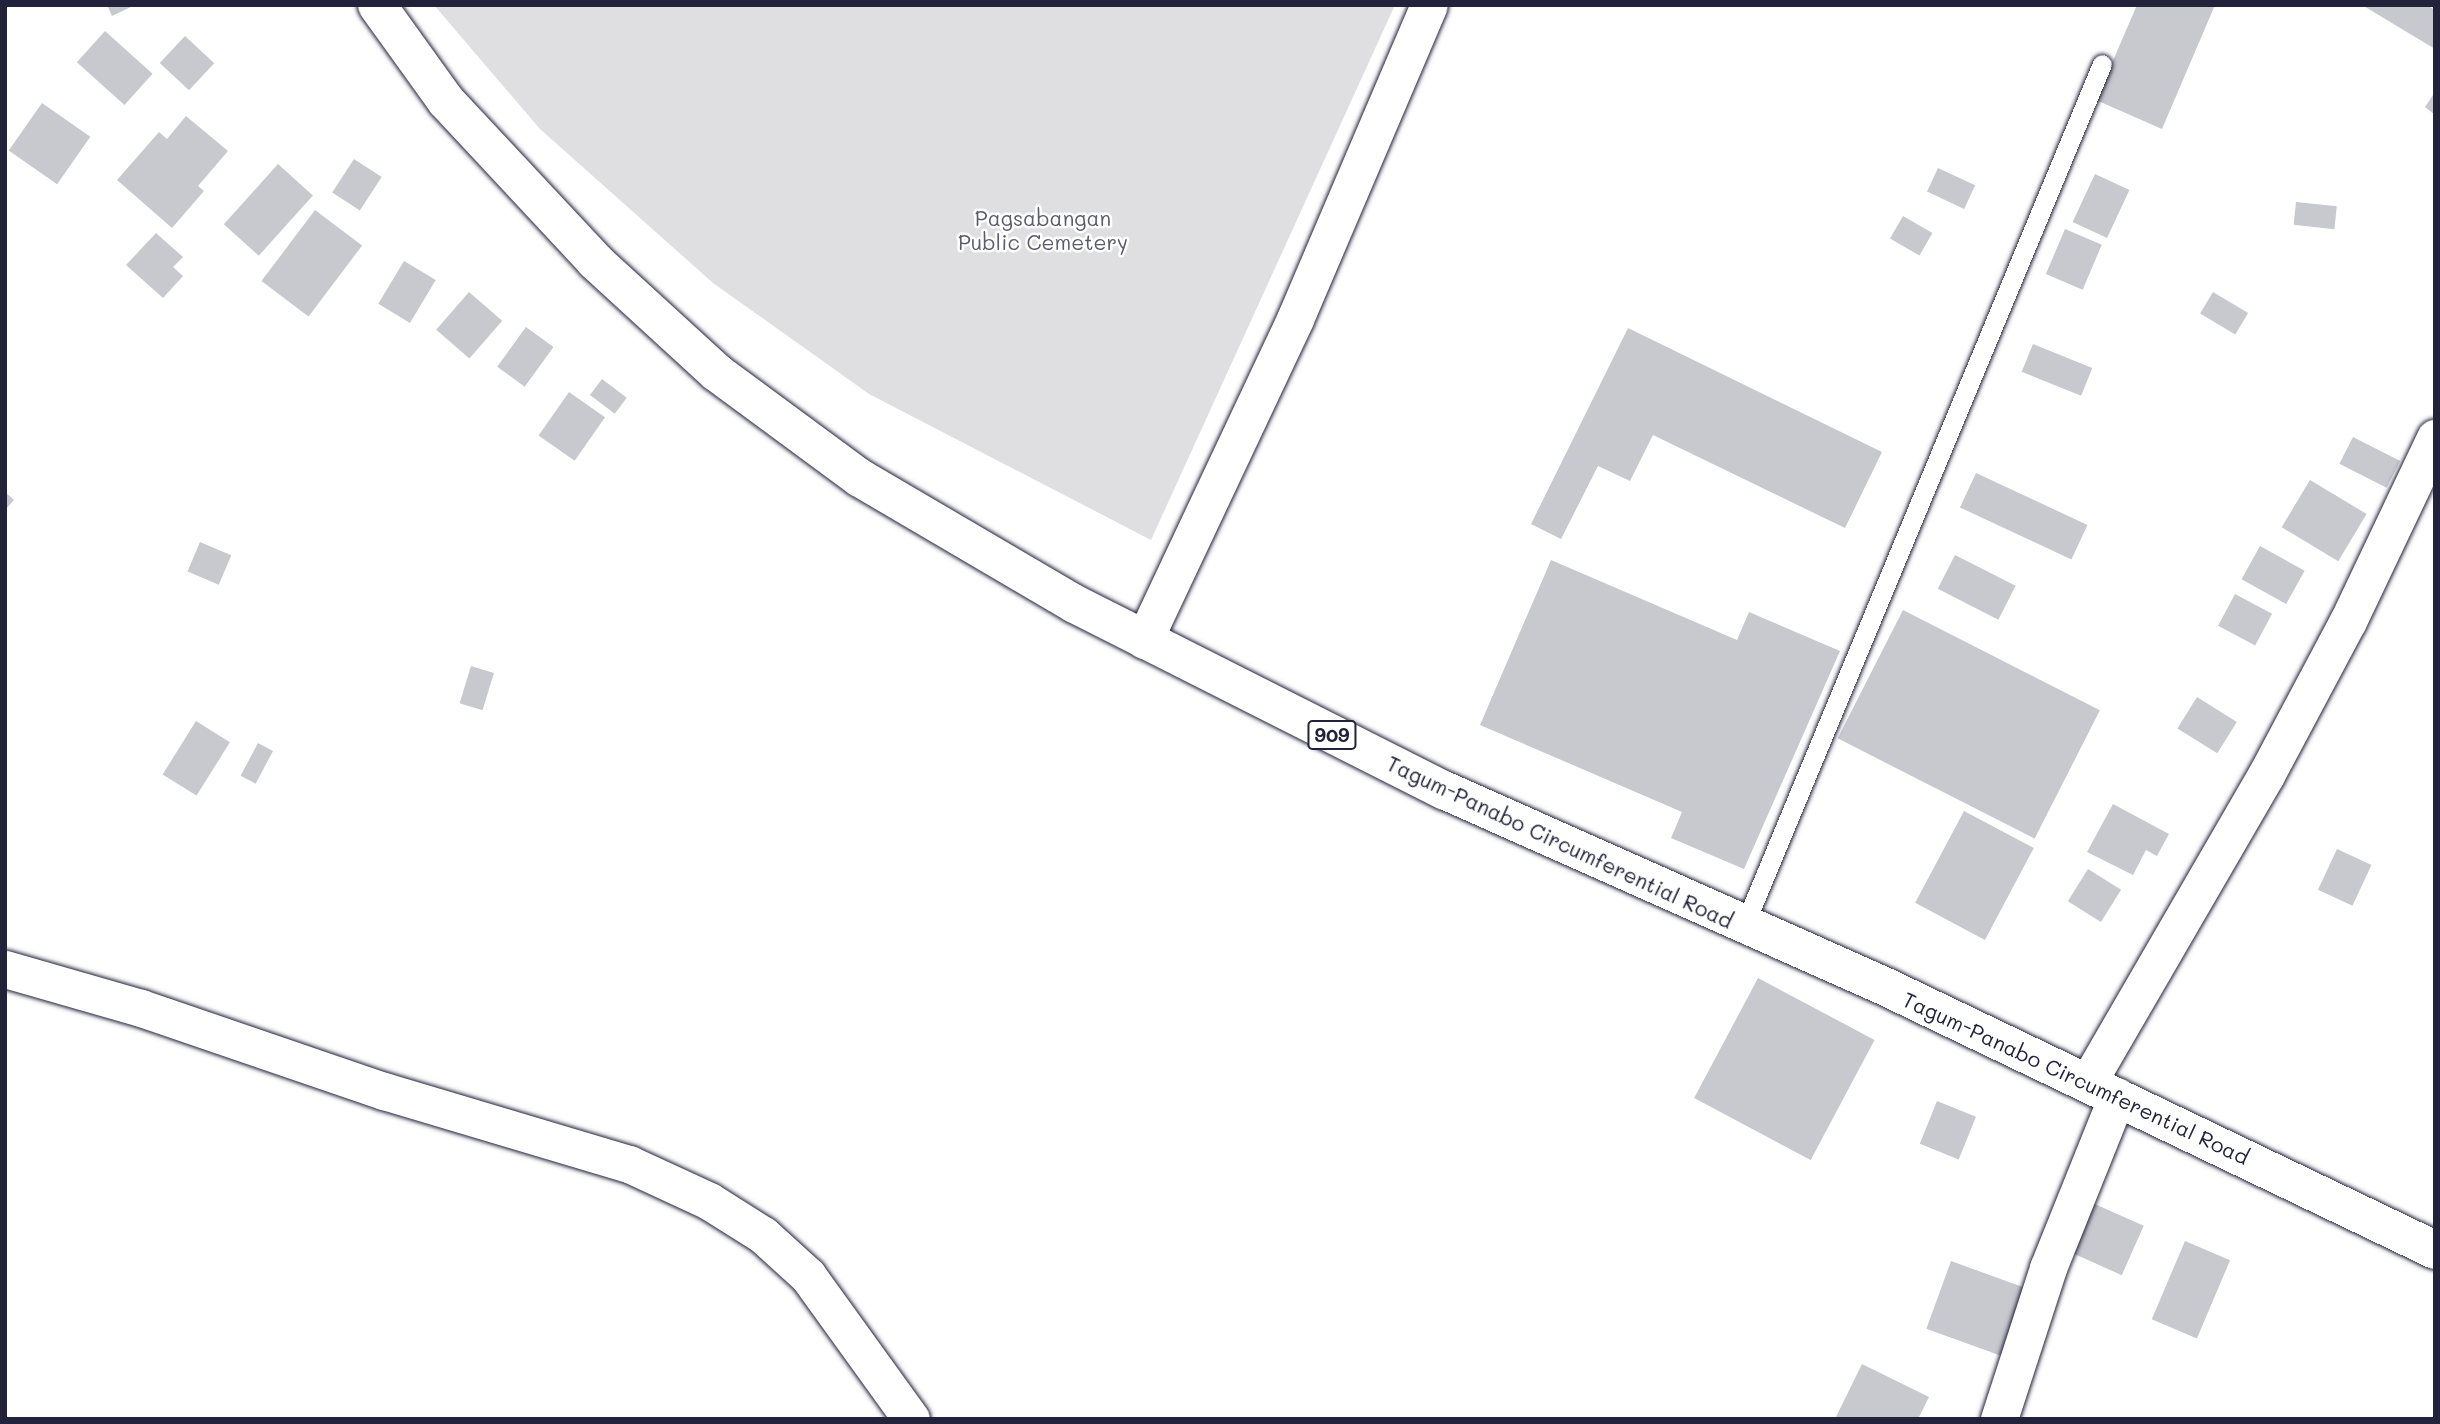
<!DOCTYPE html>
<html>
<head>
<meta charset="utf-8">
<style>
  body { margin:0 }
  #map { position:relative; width:2440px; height:1424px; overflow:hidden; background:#fff; font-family:Mali,sans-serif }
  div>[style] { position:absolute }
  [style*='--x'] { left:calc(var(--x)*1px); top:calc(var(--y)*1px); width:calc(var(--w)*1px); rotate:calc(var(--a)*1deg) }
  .green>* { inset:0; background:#dfdfe2 }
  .building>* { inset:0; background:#c8c8cf; transform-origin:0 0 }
  .roads { filter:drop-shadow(0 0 2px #22223b) drop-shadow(0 0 2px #22223b) }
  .lane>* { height:19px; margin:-9.5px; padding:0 9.5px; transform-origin:9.5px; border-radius:9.5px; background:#fff }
  .street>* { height:37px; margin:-18.5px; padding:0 18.5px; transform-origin:18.5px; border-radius:18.5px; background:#fff }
  .highway>* { height:38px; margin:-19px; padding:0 19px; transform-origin:19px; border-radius:19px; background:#fff }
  span { translate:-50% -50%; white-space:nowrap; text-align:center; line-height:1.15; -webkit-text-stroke:5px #fff; paint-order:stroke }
  .shield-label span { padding:2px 5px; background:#fff; border:2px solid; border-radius:5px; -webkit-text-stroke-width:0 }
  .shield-label { font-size:19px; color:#22223b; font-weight:700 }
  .park-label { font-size:21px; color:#5b5b6d }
  .street-label { font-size:21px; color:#22223b }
  .frame { position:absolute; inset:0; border:7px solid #22223b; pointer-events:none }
</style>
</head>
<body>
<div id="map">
  <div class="green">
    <i style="clip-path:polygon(434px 5px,1395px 5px,1151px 540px,869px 394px,713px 283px,540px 129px)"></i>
  </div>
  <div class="building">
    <i style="clip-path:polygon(107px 5px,135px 5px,112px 16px)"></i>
    <i style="clip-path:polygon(2137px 5px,2215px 5px,2162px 129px,2096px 100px)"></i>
    <i style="clip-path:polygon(2362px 5px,2427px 5px,2435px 10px,2435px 49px)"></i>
    <i style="left:105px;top:31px;width:64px;height:42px;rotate:42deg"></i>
    <i style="left:185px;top:36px;width:40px;height:37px;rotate:43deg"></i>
    <i style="clip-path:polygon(2435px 92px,2435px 115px,2425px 107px)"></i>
    <i style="left:42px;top:103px;width:59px;height:58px;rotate:35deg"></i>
    <i style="clip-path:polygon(186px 116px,228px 151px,198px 186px,204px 191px,172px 228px,117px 180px,159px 132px,167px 139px)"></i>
    <i style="left:354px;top:159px;width:33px;height:40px;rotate:33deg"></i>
    <i style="left:278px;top:164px;width:47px;height:81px;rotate:42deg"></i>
    <i style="left:1938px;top:168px;width:41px;height:26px;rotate:25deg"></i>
    <i style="left:2095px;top:174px;width:38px;height:53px;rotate:25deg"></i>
    <i style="left:2296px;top:202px;width:41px;height:23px;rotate:6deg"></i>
    <i style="left:315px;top:210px;width:59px;height:89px;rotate:37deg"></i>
    <i style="left:1903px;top:216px;width:34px;height:26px;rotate:30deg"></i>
    <i style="left:2065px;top:229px;width:40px;height:49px;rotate:23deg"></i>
    <i style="clip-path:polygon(156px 233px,183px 257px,173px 267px,183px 276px,163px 298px,126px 265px)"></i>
    <i style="left:404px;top:261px;width:37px;height:50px;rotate:31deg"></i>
    <i style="left:469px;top:292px;width:44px;height:50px;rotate:41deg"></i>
    <i style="left:2213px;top:292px;width:41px;height:25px;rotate:31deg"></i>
    <i style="left:526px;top:327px;width:34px;height:49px;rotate:36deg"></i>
    <i style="clip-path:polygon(1628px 328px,1882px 452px,1845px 528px,1653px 435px,1630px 481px,1598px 466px,1561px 539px,1531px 524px)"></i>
    <i style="left:2033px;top:344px;width:64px;height:30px;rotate:22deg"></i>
    <i style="left:602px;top:379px;width:31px;height:20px;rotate:37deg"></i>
    <i style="left:569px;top:392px;width:44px;height:53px;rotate:35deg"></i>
    <i style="left:2353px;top:437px;width:53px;height:30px;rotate:27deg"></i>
    <i style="left:1976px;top:473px;width:123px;height:38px;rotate:25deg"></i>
    <i style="left:2310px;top:480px;width:66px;height:55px;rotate:31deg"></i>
    <i style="clip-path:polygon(5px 492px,14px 500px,5px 510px)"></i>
    <i style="left:200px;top:542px;width:34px;height:32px;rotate:23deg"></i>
    <i style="left:2260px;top:546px;width:51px;height:38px;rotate:29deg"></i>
    <i style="left:1955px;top:555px;width:68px;height:38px;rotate:27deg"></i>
    <i style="clip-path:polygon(1551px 560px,1737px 640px,1749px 612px,1840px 651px,1744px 869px,1671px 838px,1682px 812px,1480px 725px)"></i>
    <i style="left:2235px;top:594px;width:42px;height:36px;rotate:28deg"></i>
    <i style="left:1903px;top:610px;width:221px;height:144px;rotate:27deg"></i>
    <i style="left:471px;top:666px;width:24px;height:39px;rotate:17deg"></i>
    <i style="left:2197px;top:697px;width:47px;height:37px;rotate:32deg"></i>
    <i style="left:196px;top:721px;width:40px;height:63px;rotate:32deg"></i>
    <i style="left:258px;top:743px;width:17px;height:37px;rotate:28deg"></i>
    <i style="clip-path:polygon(2113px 804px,2169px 834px,2157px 856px,2146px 850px,2133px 875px,2087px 852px)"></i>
    <i style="left:1964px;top:811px;width:79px;height:104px;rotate:28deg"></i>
    <i style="left:2337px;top:849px;width:38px;height:45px;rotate:25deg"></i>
    <i style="left:2088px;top:869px;width:39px;height:38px;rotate:32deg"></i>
    <i style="left:1758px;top:978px;width:132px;height:136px;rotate:28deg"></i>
    <i style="left:1937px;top:1101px;width:42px;height:46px;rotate:22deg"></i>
    <i style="left:2088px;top:1201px;width:61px;height:54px;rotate:24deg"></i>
    <i style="left:2185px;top:1241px;width:49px;height:85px;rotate:23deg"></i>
    <i style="left:1951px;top:1261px;width:80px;height:72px;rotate:20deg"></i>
    <i style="clip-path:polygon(1862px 1364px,1929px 1397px,1918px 1419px,1835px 1419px)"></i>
  </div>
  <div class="roads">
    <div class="lane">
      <i style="--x:1744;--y:926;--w:933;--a:-67.45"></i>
    </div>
    <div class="street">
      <i style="--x:1144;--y:640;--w:355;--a:-64.8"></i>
      <i style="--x:1295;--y:319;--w:341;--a:-66.9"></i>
      <i style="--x:5;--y:969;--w:141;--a:16"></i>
      <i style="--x:141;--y:1008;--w:257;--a:18.9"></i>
      <i style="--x:384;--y:1091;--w:256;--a:16.6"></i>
      <i style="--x:629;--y:1164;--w:88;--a:24.8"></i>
      <i style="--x:709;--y:1201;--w:64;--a:32.2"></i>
      <i style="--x:763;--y:1235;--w:61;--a:42.3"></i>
      <i style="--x:808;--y:1276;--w:176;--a:54.2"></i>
      <i style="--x:2088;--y:1082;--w:355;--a:-59.9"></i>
      <i style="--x:2266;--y:775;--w:174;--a:-62"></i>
      <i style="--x:2348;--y:621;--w:203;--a:-64.6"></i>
      <i style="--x:1999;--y:1419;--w:159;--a:-72"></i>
      <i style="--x:2048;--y:1268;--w:185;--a:-68.1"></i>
    </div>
    <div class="highway">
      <i style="--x:377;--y:5;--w:118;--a:54.3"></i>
      <i style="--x:446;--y:101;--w:219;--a:47"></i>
      <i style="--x:595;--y:261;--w:164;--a:42.5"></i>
      <i style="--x:716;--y:372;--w:179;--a:36.4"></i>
      <i style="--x:860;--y:478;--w:249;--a:30.4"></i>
      <i style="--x:1075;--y:604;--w:415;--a:26.8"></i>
      <i style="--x:1446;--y:791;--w:479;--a:24"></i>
      <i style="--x:1884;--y:986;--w:611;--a:25.6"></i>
    </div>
  </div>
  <div class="shield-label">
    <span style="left:1332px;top:735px">909</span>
  </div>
  <div class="park-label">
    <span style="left:1043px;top:230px">Pagsabangan<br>Public Cemetery</span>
  </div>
  <div class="street-label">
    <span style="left:1560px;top:842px;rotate:25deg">Tagum-Panabo Circumferential Road</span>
    <span style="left:2076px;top:1078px;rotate:25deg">Tagum-Panabo Circumferential Road</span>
  </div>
  <div class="frame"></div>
</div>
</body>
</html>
